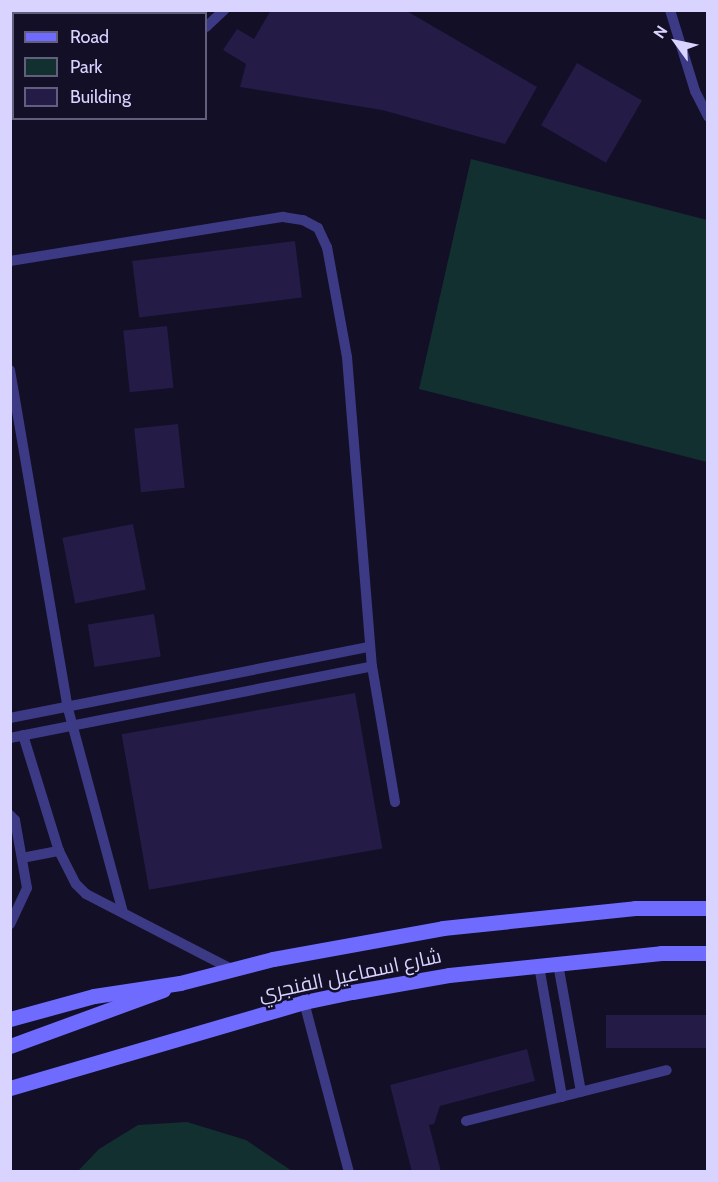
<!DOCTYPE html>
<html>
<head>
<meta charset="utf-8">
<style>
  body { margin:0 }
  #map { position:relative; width:718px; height:1182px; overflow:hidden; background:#130f26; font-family:Cabin,Cairo,sans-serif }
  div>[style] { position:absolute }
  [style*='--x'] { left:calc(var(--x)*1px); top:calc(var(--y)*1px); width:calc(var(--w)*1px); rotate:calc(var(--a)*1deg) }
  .green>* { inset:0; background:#12302f }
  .building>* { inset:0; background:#241b47; transform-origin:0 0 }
  .lane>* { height:10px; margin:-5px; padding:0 5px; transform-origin:5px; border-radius:5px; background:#3d3a85 }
  .secondary>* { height:15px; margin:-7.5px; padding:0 7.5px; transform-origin:7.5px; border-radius:7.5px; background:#6f6bff }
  span { translate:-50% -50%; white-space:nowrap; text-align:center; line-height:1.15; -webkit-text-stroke:5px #130f26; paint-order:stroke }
  .street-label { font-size:20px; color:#d9d4ff }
  .frame { position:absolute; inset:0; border:12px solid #d9d4ff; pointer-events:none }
  .legend { position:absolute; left:12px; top:12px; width:195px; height:108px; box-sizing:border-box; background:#130f26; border:2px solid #625e7d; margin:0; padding:8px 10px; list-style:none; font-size:18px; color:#d9d4ff }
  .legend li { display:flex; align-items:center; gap:12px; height:30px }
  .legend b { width:30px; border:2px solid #625e7d }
  .north { position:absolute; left:646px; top:12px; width:60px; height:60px; -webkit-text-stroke:4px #130f26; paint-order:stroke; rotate:303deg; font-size:16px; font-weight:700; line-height:24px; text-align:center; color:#d9d4ff }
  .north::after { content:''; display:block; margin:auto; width:21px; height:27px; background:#d9d4ff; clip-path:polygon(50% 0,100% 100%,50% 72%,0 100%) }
</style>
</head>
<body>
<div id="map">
  <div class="green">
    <i style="clip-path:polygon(471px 159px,707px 220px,707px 462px,419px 389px)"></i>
    <i style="clip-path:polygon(187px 1122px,246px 1140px,292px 1171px,78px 1171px,99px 1149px,138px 1125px)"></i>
  </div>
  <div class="building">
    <i style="clip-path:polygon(271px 10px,405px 10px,537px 87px,505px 144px,382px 110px,240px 87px,246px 64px,223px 50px,237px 29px,254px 39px)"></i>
    <i style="left:577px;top:63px;width:75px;height:72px;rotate:30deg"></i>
    <i style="left:295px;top:241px;width:57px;height:164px;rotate:83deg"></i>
    <i style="left:167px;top:326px;width:62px;height:44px;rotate:84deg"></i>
    <i style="left:178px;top:424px;width:64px;height:44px;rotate:84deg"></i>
    <i style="left:133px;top:524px;width:67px;height:72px;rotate:79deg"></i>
    <i style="left:154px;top:614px;width:43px;height:67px;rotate:81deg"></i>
    <i style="left:355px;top:693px;width:158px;height:237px;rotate:80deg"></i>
    <i style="left:708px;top:1015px;width:33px;height:102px;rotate:90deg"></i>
    <i style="clip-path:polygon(527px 1049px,535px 1081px,440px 1106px,434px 1124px,429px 1125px,441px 1172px,412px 1172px,390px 1085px)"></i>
  </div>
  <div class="lane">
    <i style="--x:670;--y:10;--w:85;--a:72.8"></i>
    <i style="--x:695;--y:91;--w:29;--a:63"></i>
    <i style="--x:206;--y:27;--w:25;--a:-43"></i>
    <i style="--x:10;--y:59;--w:4;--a:14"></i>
    <i style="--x:10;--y:261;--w:277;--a:-9.2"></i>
    <i style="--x:283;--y:217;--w:20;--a:9"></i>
    <i style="--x:303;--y:220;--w:17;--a:28"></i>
    <i style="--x:318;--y:228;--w:21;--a:65"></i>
    <i style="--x:327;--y:247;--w:112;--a:79.7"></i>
    <i style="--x:347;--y:357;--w:310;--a:85.4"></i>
    <i style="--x:372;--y:666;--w:138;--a:80.4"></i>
    <i style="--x:10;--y:370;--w:340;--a:80.3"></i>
    <i style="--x:67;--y:705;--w:215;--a:74.9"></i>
    <i style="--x:10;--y:718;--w:367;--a:-11.2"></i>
    <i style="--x:23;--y:735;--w:121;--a:72.8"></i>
    <i style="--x:59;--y:851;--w:37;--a:63"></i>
    <i style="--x:76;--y:884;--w:14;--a:45"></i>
    <i style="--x:86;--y:894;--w:163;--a:27.3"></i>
    <i style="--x:10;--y:738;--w:369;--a:-11.2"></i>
    <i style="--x:10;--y:815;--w:7;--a:45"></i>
    <i style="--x:15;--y:820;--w:69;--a:80"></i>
    <i style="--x:27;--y:888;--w:40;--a:115"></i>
    <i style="--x:22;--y:858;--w:38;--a:-11"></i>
    <i style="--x:558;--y:964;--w:130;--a:79.8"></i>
    <i style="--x:539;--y:966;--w:133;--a:80"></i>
    <i style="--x:304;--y:1002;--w:176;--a:75.2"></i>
    <i style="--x:466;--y:1121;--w:207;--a:-14.2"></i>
  </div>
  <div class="secondary">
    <i style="--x:10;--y:1019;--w:87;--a:-15.3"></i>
    <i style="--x:94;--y:996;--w:87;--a:-8.6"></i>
    <i style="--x:180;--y:983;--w:96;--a:-14.5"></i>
    <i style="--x:273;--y:959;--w:173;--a:-10.3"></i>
    <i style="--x:443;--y:928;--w:193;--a:-5.9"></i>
    <i style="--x:635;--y:908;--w:73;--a:0"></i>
    <i style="--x:10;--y:1046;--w:163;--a:-20.1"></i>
    <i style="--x:10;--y:1088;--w:306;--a:-16.3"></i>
    <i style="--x:304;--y:1002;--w:49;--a:-11.8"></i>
    <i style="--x:352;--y:992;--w:98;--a:-9.9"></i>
    <i style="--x:449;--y:975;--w:213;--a:-5.9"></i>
    <i style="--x:661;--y:953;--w:47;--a:0"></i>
  </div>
  <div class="street-label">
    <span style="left:350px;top:975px;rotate:-12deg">شارع اسماعيل الفنجري</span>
  </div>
  <div class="frame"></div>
  <ul class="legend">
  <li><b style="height:8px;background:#6f6bff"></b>Road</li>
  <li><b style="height:16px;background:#12302f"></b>Park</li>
  <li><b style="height:16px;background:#241b47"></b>Building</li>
  </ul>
  <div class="north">N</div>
</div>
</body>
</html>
